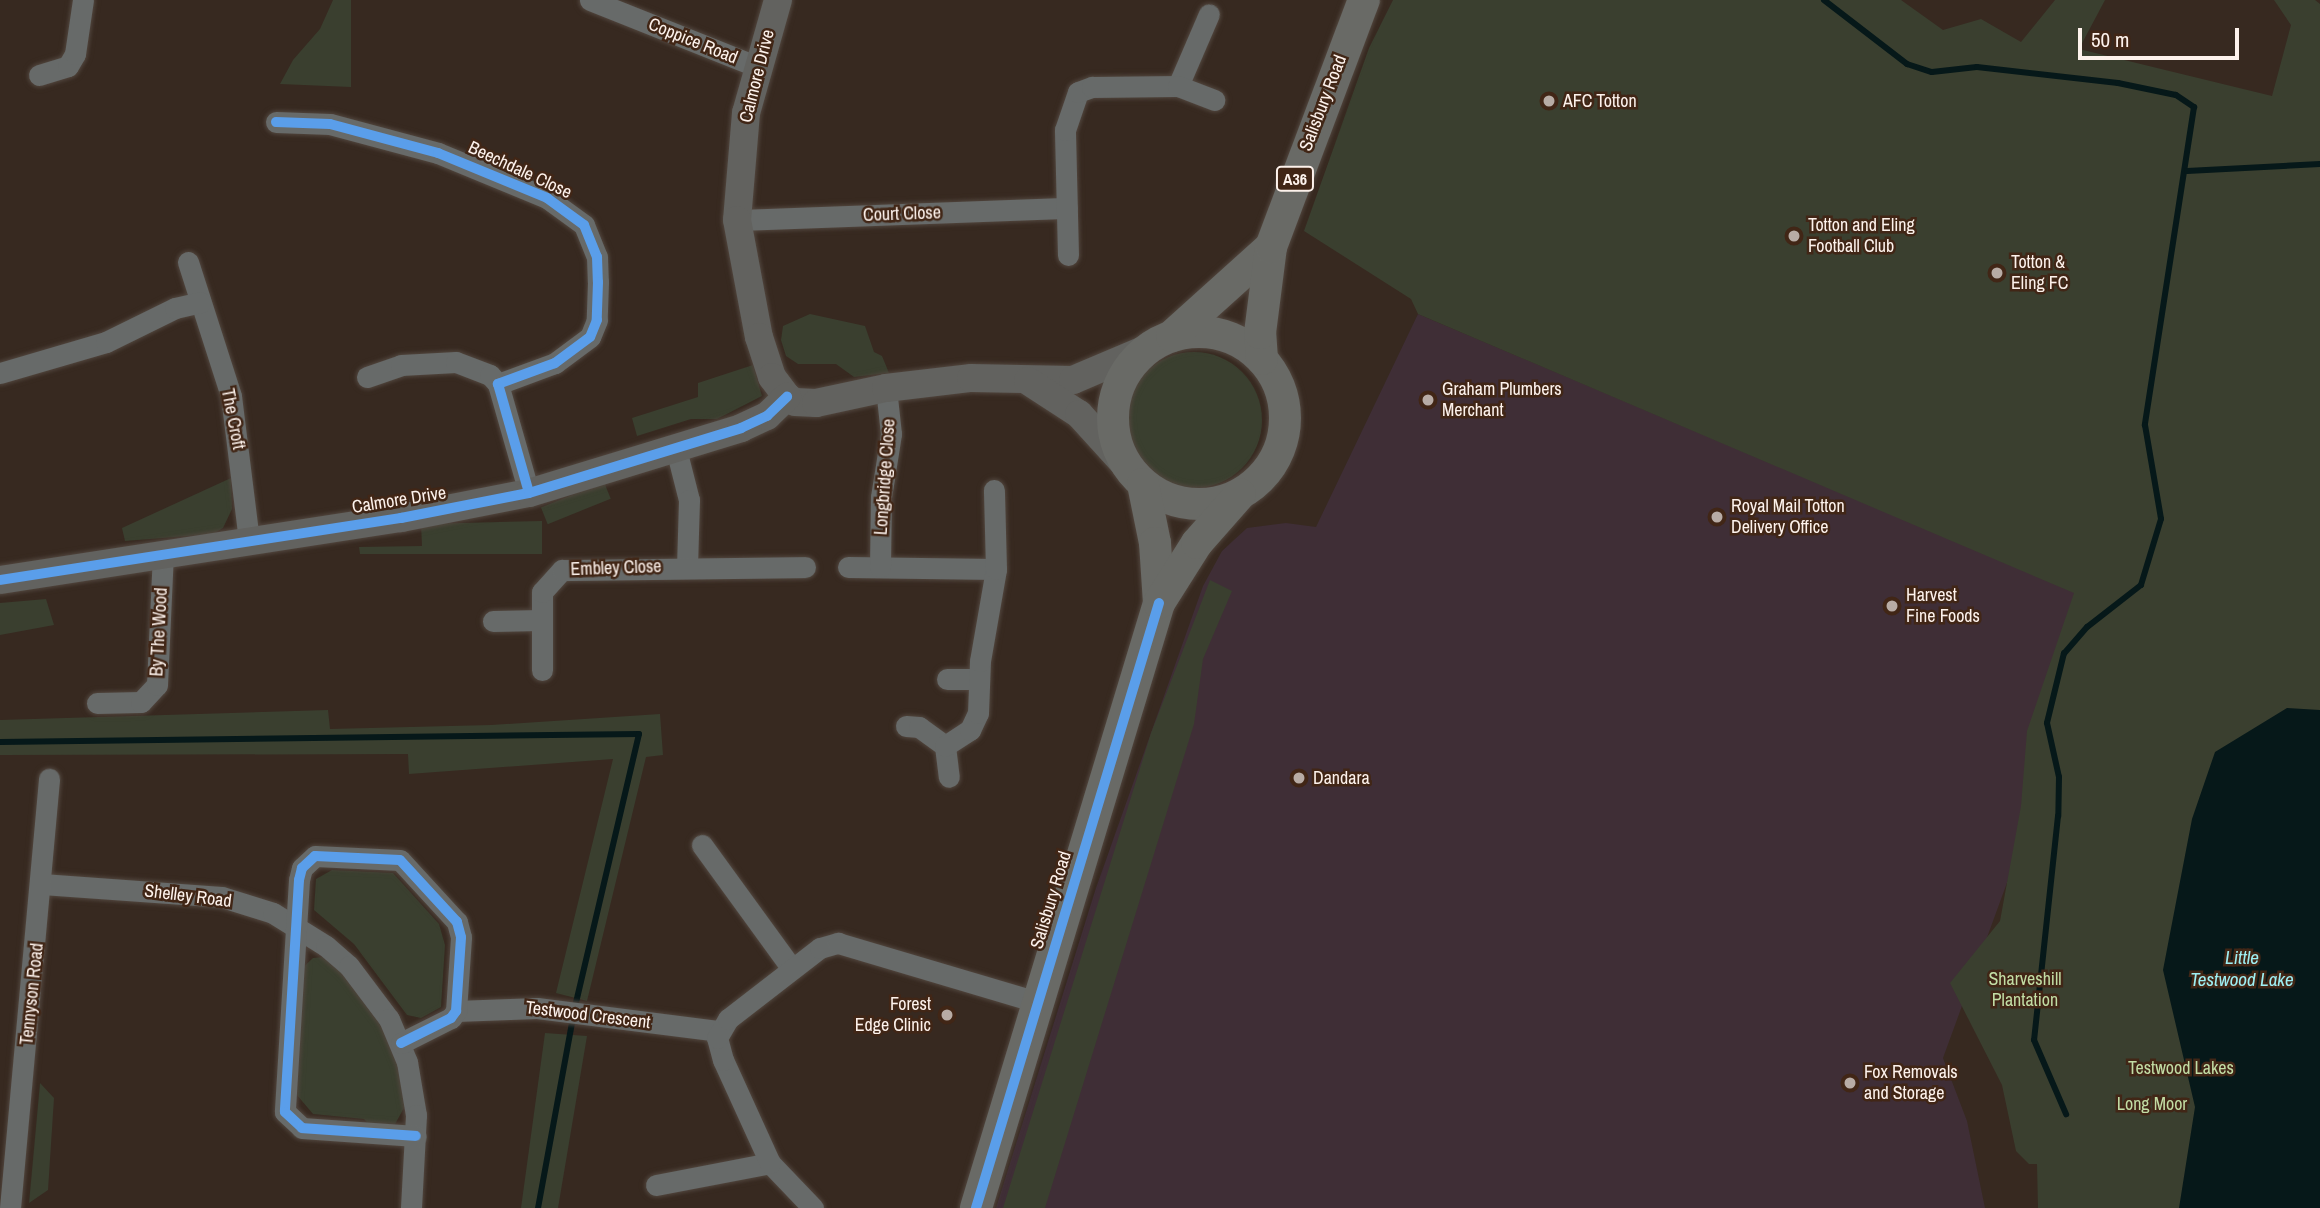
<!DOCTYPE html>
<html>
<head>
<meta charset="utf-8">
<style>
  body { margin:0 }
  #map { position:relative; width:2320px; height:1208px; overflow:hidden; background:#372920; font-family:"Archivo Narrow",sans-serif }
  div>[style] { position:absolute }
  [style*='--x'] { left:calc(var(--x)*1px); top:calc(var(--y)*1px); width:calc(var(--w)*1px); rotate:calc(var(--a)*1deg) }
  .industrial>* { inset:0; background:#3f2e36 }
  .green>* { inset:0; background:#3a3f2f; transform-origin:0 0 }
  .round { border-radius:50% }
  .water>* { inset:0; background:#061819 }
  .stream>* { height:6px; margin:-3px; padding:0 3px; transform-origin:3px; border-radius:3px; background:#061819 }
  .roads { filter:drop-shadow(0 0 2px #51463e) drop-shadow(0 0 2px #51463e) }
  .street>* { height:21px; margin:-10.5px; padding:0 10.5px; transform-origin:10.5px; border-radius:10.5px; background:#676a69 }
  .secondary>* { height:28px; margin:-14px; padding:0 14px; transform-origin:14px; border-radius:14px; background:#62625f }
  .primary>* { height:32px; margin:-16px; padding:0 16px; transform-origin:16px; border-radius:16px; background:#696a66 }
  .primary>.ring { margin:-16px; padding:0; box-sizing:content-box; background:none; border:32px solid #696a66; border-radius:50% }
  .cycleway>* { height:10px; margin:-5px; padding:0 5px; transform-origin:5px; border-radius:5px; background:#5a9eea }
  .dots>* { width:19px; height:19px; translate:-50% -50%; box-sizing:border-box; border:4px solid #412616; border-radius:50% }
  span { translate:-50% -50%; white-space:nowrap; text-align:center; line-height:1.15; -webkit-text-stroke:5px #412616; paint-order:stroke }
  .shield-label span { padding:2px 5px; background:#412616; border:2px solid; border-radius:5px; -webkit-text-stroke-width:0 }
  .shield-label { font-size:16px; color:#fdf2ec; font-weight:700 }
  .street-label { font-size:18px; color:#fdf2ec }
  .poi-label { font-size:18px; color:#fdf2ec }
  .left { translate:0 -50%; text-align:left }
  .right { translate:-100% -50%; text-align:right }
  .park-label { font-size:18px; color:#c2dda5 }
  .water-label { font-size:19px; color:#9eeff3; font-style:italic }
  .scale { position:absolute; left:2078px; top:28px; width:161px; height:32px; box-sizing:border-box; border:4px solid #fdf2ec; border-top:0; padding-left:9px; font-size:21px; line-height:24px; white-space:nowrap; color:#fdf2ec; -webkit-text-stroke:5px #412616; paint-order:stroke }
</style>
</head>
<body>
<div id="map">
  <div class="industrial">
    <i style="clip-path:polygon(1418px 314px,2108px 606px,1943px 1058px,1967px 1121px,1985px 1208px,996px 1208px,1096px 888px,1203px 586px,1222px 551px,1247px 528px,1286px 523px,1316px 527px)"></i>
  </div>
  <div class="green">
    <i style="clip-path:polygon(333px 0,351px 0,351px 87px,280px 84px,293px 60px,320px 29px)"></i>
    <i style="clip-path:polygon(1393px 0,1901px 0,1943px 30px,1981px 19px,2021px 42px,2055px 0,2105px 0,2079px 49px,2272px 96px,2291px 25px,2274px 0,2315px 0,2320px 4px,2320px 1208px,2038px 1208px,2037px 1164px,2029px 1164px,2016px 1151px,2002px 1085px,1950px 983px,2000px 921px,2021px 806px,2027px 731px,2074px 593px,1418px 314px,1411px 299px,1304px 231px,1369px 48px)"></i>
    <i style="clip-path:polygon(810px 314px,865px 326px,874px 352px,882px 356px,889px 373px,854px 377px,836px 364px,798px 364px,786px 356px,781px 340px,783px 326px)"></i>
    <i class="round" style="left:1126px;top:352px;width:136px;height:136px"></i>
    <i style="clip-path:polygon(753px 365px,762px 396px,717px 419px,691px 419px,637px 436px,632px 418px,698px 397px,698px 383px)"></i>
    <i style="clip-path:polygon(231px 478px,232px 509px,223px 528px,213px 534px,125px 541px,122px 528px)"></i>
    <i style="left:604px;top:482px;width:18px;height:68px;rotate:68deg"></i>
    <i style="clip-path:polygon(542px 521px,542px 554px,360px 554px,359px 547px,422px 546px,421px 524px)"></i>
    <i style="clip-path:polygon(1210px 580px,1232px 591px,1203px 659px,1194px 724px,1045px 1208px,1003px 1208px,1151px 733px)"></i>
    <i style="clip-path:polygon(46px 599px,54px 625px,0 635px,0 603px)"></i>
    <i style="clip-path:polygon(328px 710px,330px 729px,491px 725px,660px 714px,663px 755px,646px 757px,587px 1001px,556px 993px,613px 759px,409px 774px,408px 754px,0 755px,0 720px)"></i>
    <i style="clip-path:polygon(332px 870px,393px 873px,439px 924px,445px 945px,441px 1007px,421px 1018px,407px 1015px,354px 944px,314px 910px,316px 879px)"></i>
    <i style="clip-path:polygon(323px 957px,345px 974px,380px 1023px,396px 1054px,405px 1106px,394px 1126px,371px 1127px,364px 1119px,313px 1114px,291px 1088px,300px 970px,313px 958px)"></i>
    <i style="clip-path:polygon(545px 1033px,587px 1036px,558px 1208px,521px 1208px)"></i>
    <i style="clip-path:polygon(40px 1083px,54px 1098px,48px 1190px,29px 1203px)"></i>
  </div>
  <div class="water">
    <i style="clip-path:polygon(2287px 708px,2320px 710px,2320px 1208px,2179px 1208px,2195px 1107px,2163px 970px,2192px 819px,2215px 752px)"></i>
  </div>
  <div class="stream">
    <i style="--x:1824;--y:0;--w:105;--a:37.6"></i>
    <i style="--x:1907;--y:64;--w:26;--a:18"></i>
    <i style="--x:1932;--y:72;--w:45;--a:-6.3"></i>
    <i style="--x:1977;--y:67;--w:142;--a:6.5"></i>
    <i style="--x:2118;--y:83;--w:59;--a:11.7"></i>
    <i style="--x:2176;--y:95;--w:22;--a:34"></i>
    <i style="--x:2194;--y:107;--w:322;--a:98.8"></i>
    <i style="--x:2145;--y:425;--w:95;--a:80.3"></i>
    <i style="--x:2161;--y:519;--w:69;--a:106.9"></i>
    <i style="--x:2141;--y:585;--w:68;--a:142.1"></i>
    <i style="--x:2087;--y:627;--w:35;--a:131"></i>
    <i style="--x:2064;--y:653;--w:72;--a:103.7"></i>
    <i style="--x:2047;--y:723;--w:55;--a:77.5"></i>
    <i style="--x:2059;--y:777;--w:39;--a:91"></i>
    <i style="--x:2058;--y:816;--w:225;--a:96.1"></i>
    <i style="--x:2034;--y:1040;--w:81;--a:66.6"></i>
    <i style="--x:2187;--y:171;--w:133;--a:-3"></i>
    <i style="--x:0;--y:742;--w:639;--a:-0.72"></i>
    <i style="--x:639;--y:734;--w:285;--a:103.2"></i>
    <i style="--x:574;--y:1012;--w:199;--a:100.4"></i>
  </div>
  <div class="roads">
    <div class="street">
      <i style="--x:590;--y:0;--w:181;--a:21.7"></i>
      <i style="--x:39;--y:75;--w:30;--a:-17"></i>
      <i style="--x:68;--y:66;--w:14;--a:-60"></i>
      <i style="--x:75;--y:54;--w:55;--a:-81.6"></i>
      <i style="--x:1178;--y:86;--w:78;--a:-66.7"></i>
      <i style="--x:276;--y:122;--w:54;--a:2.1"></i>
      <i style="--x:330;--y:124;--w:112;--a:15"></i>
      <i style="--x:438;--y:153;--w:118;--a:22.4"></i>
      <i style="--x:547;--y:198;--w:46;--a:36.1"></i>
      <i style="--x:584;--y:225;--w:35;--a:68"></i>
      <i style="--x:597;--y:257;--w:25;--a:88"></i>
      <i style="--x:598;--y:282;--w:38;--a:92"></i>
      <i style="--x:597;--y:320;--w:18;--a:112"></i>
      <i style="--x:590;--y:337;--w:44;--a:143.4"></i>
      <i style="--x:555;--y:363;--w:61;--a:159.8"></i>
      <i style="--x:498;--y:384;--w:113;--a:74.1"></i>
      <i style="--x:737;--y:220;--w:330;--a:-2.1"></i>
      <i style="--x:1068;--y:255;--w:125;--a:-91.4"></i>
      <i style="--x:1065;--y:130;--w:40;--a:-71.1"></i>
      <i style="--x:1078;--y:92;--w:15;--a:-20"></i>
      <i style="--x:1092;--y:87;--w:86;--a:-0.7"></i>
      <i style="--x:1178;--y:86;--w:39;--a:21"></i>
      <i style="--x:188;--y:262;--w:141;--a:72.2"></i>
      <i style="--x:231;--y:396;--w:145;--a:82.9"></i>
      <i style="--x:0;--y:373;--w:110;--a:-16.3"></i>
      <i style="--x:106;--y:342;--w:77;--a:-26.2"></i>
      <i style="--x:175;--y:308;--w:26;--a:-13"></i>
      <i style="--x:367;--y:377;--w:36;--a:-19"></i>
      <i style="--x:401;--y:365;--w:55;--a:-3.1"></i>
      <i style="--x:456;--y:362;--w:36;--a:21"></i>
      <i style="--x:490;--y:375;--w:12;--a:48"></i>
      <i style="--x:676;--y:449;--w:53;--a:75.7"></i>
      <i style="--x:689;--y:500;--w:66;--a:91.7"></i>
      <i style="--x:848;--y:567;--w:148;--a:0.8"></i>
      <i style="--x:880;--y:567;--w:70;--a:-89.2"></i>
      <i style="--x:881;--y:497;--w:64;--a:-81"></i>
      <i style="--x:891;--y:434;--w:46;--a:-96.2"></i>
      <i style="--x:493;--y:621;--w:48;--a:-1.2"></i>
      <i style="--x:542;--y:670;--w:78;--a:-90"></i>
      <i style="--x:542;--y:592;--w:30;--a:-48"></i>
      <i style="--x:562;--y:570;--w:243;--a:-0.7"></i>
      <i style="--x:947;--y:679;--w:32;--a:0"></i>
      <i style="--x:97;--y:703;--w:44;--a:-1.3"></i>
      <i style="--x:141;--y:702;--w:23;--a:-47"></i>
      <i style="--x:157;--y:685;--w:132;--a:-87.4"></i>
      <i style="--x:906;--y:726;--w:13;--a:4"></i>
      <i style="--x:919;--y:727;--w:32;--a:36"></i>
      <i style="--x:945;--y:746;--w:31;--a:83"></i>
      <i style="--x:945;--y:746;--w:30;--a:-33"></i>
      <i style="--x:970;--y:730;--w:19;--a:-65"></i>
      <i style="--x:978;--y:713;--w:52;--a:-87.8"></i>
      <i style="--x:980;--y:661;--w:93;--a:-80.1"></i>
      <i style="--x:996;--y:569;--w:79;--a:-91.5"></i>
      <i style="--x:702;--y:845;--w:153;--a:54"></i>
      <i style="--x:42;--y:884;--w:180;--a:4.1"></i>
      <i style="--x:222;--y:897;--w:53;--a:17.4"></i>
      <i style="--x:273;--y:913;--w:62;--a:31.9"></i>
      <i style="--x:326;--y:946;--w:30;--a:41"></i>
      <i style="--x:349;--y:966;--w:66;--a:53"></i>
      <i style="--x:389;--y:1019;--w:47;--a:67.3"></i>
      <i style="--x:407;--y:1062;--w:54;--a:80.4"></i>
      <i style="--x:416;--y:1115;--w:93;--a:93.1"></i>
      <i style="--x:456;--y:1011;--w:81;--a:-2.1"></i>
      <i style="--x:537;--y:1008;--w:182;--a:7.2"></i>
      <i style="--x:401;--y:1043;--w:56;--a:-26.6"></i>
      <i style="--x:451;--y:1018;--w:9;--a:-54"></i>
      <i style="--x:456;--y:1011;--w:74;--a:-86.1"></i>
      <i style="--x:461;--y:937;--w:16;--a:-105"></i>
      <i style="--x:457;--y:922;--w:84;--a:-132.6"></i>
      <i style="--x:400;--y:860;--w:85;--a:-177.3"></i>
      <i style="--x:315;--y:856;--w:18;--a:137"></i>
      <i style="--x:302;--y:868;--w:12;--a:104"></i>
      <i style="--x:299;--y:880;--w:232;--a:93.5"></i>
      <i style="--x:285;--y:1112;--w:23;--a:43"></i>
      <i style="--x:302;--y:1128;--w:114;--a:4"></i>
      <i style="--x:656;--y:1185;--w:116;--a:-10.9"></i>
      <i style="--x:10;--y:1208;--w:431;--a:-84.8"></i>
      <i style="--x:813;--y:1208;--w:62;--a:-133.7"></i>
      <i style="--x:770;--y:1163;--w:113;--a:-114.5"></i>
      <i style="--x:723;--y:1060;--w:23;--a:-105"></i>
      <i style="--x:717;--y:1038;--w:22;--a:-60"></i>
      <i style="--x:728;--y:1019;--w:116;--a:-37.7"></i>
      <i style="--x:820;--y:948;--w:19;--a:-16"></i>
      <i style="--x:838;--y:943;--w:208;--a:16.5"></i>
    </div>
    <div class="secondary">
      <i style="--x:778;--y:0;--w:117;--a:105.8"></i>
      <i style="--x:746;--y:113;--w:107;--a:94.8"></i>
      <i style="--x:737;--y:220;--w:119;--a:79.4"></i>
      <i style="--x:759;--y:337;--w:42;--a:72"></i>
      <i style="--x:772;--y:377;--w:25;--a:53"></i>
      <i style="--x:787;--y:397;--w:9;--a:32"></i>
      <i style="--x:795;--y:402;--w:21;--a:3"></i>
      <i style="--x:816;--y:403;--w:72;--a:-12.1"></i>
      <i style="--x:886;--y:388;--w:86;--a:-6.7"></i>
      <i style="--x:971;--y:378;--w:102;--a:1.1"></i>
      <i style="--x:1073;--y:380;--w:79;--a:-23"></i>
      <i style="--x:1028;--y:381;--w:61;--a:32.9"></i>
      <i style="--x:1079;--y:414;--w:72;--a:47.8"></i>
      <i style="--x:0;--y:580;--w:406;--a:-8.8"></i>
      <i style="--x:401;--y:518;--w:130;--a:-11.1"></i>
      <i style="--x:529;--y:493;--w:222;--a:-17"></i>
      <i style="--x:741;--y:428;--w:29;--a:-25"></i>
      <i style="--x:767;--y:416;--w:28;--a:-44"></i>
    </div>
    <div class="primary">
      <i class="ring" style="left:1113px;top:332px;width:140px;height:140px"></i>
      <i style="--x:1172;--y:336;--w:133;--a:-42"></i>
      <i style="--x:1262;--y:359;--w:26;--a:-94"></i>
      <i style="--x:1260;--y:333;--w:87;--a:-82.7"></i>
      <i style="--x:1271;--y:247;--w:264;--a:-69.4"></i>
      <i style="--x:1143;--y:484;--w:60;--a:78.5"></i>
      <i style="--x:1155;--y:543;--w:60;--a:86.2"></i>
      <i style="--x:976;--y:1208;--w:632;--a:-73.17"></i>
      <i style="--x:1159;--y:603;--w:71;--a:-57.7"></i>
      <i style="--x:1197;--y:543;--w:65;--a:-48.7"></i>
    </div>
  </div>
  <div class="cycleway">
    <i style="--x:276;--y:122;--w:54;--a:2.1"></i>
    <i style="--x:330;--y:124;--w:112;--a:15"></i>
    <i style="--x:438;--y:153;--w:118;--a:22.4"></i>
    <i style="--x:547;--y:198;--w:46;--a:36.1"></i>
    <i style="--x:584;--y:225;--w:35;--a:68"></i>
    <i style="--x:597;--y:257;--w:25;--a:88"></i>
    <i style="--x:598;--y:282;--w:38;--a:92"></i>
    <i style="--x:597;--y:320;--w:18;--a:112"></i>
    <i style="--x:590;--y:337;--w:44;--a:143.4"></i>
    <i style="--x:555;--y:363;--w:61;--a:159.8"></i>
    <i style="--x:498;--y:384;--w:113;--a:74.1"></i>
    <i style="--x:0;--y:580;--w:406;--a:-8.8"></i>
    <i style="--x:401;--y:518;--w:130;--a:-11.1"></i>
    <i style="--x:529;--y:493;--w:222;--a:-17"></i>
    <i style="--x:741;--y:428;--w:29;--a:-25"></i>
    <i style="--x:767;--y:416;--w:28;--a:-44"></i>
    <i style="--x:401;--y:1043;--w:56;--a:-26.6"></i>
    <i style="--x:451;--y:1018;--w:9;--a:-54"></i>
    <i style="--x:456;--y:1011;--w:74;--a:-86.1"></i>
    <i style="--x:461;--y:937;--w:16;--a:-105"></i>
    <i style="--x:457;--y:922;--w:84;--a:-132.6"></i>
    <i style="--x:400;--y:860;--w:85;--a:-177.3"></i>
    <i style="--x:315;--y:856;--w:18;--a:137"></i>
    <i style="--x:302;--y:868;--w:12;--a:104"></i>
    <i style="--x:299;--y:880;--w:232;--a:93.5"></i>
    <i style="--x:285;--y:1112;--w:23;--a:43"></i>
    <i style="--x:302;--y:1128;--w:114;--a:4"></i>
    <i style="--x:976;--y:1208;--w:632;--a:-73.17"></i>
  </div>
  <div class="dots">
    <i style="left:1549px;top:101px;background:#b8aca5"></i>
    <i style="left:1794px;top:236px;background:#b8aca5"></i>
    <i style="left:1997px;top:273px;background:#b8aca5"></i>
    <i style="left:1428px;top:400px;background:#b8aca5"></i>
    <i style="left:1717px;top:517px;background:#b8aca5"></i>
    <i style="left:1892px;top:606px;background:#b8aca5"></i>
    <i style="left:1299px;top:778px;background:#b8aca5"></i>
    <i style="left:947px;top:1015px;background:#b8aca5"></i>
    <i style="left:1850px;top:1083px;background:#b8aca5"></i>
  </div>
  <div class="shield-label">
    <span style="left:1295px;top:179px">A36</span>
  </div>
  <div class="street-label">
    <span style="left:693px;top:41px;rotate:22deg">Coppice Road</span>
    <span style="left:757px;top:76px;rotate:-76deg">Calmore Drive</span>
    <span style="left:1323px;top:103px;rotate:-69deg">Salisbury Road</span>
    <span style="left:520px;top:170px;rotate:25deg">Beechdale Close</span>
    <span style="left:902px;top:214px;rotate:-2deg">Court Close</span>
    <span style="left:233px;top:419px;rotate:79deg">The Croft</span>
    <span style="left:885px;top:477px;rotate:-86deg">Longbridge Close</span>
    <span style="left:399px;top:500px;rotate:-9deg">Calmore Drive</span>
    <span style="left:616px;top:568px;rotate:-2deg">Embley Close</span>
    <span style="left:159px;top:632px;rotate:-87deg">By The Wood</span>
    <span style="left:188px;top:896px;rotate:7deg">Shelley Road</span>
    <span style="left:1051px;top:900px;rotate:-73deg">Salisbury Road</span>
    <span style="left:32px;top:994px;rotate:-84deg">Tennyson Road</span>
    <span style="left:588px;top:1015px;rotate:7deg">Testwood Crescent</span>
  </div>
  <div class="poi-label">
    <span class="left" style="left:1563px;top:101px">AFC Totton</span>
    <span class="left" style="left:1808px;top:236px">Totton and Eling<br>Football Club</span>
    <span class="left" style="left:2011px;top:273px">Totton &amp;<br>Eling FC</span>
    <span class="left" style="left:1442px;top:400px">Graham Plumbers<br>Merchant</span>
    <span class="left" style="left:1731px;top:517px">Royal Mail Totton<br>Delivery Office</span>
    <span class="left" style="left:1906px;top:606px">Harvest<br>Fine Foods</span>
    <span class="left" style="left:1313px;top:778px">Dandara</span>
    <span class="right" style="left:931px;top:1015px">Forest<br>Edge Clinic</span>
    <span class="left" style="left:1864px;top:1083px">Fox Removals<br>and Storage</span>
  </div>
  <div class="park-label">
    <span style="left:2025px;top:990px">Sharveshill<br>Plantation</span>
    <span style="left:2181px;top:1068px">Testwood Lakes</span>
    <span style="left:2152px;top:1104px">Long Moor</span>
  </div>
  <div class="water-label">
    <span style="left:2242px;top:969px">Little<br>Testwood Lake</span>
  </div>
  <div class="scale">50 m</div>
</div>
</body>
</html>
